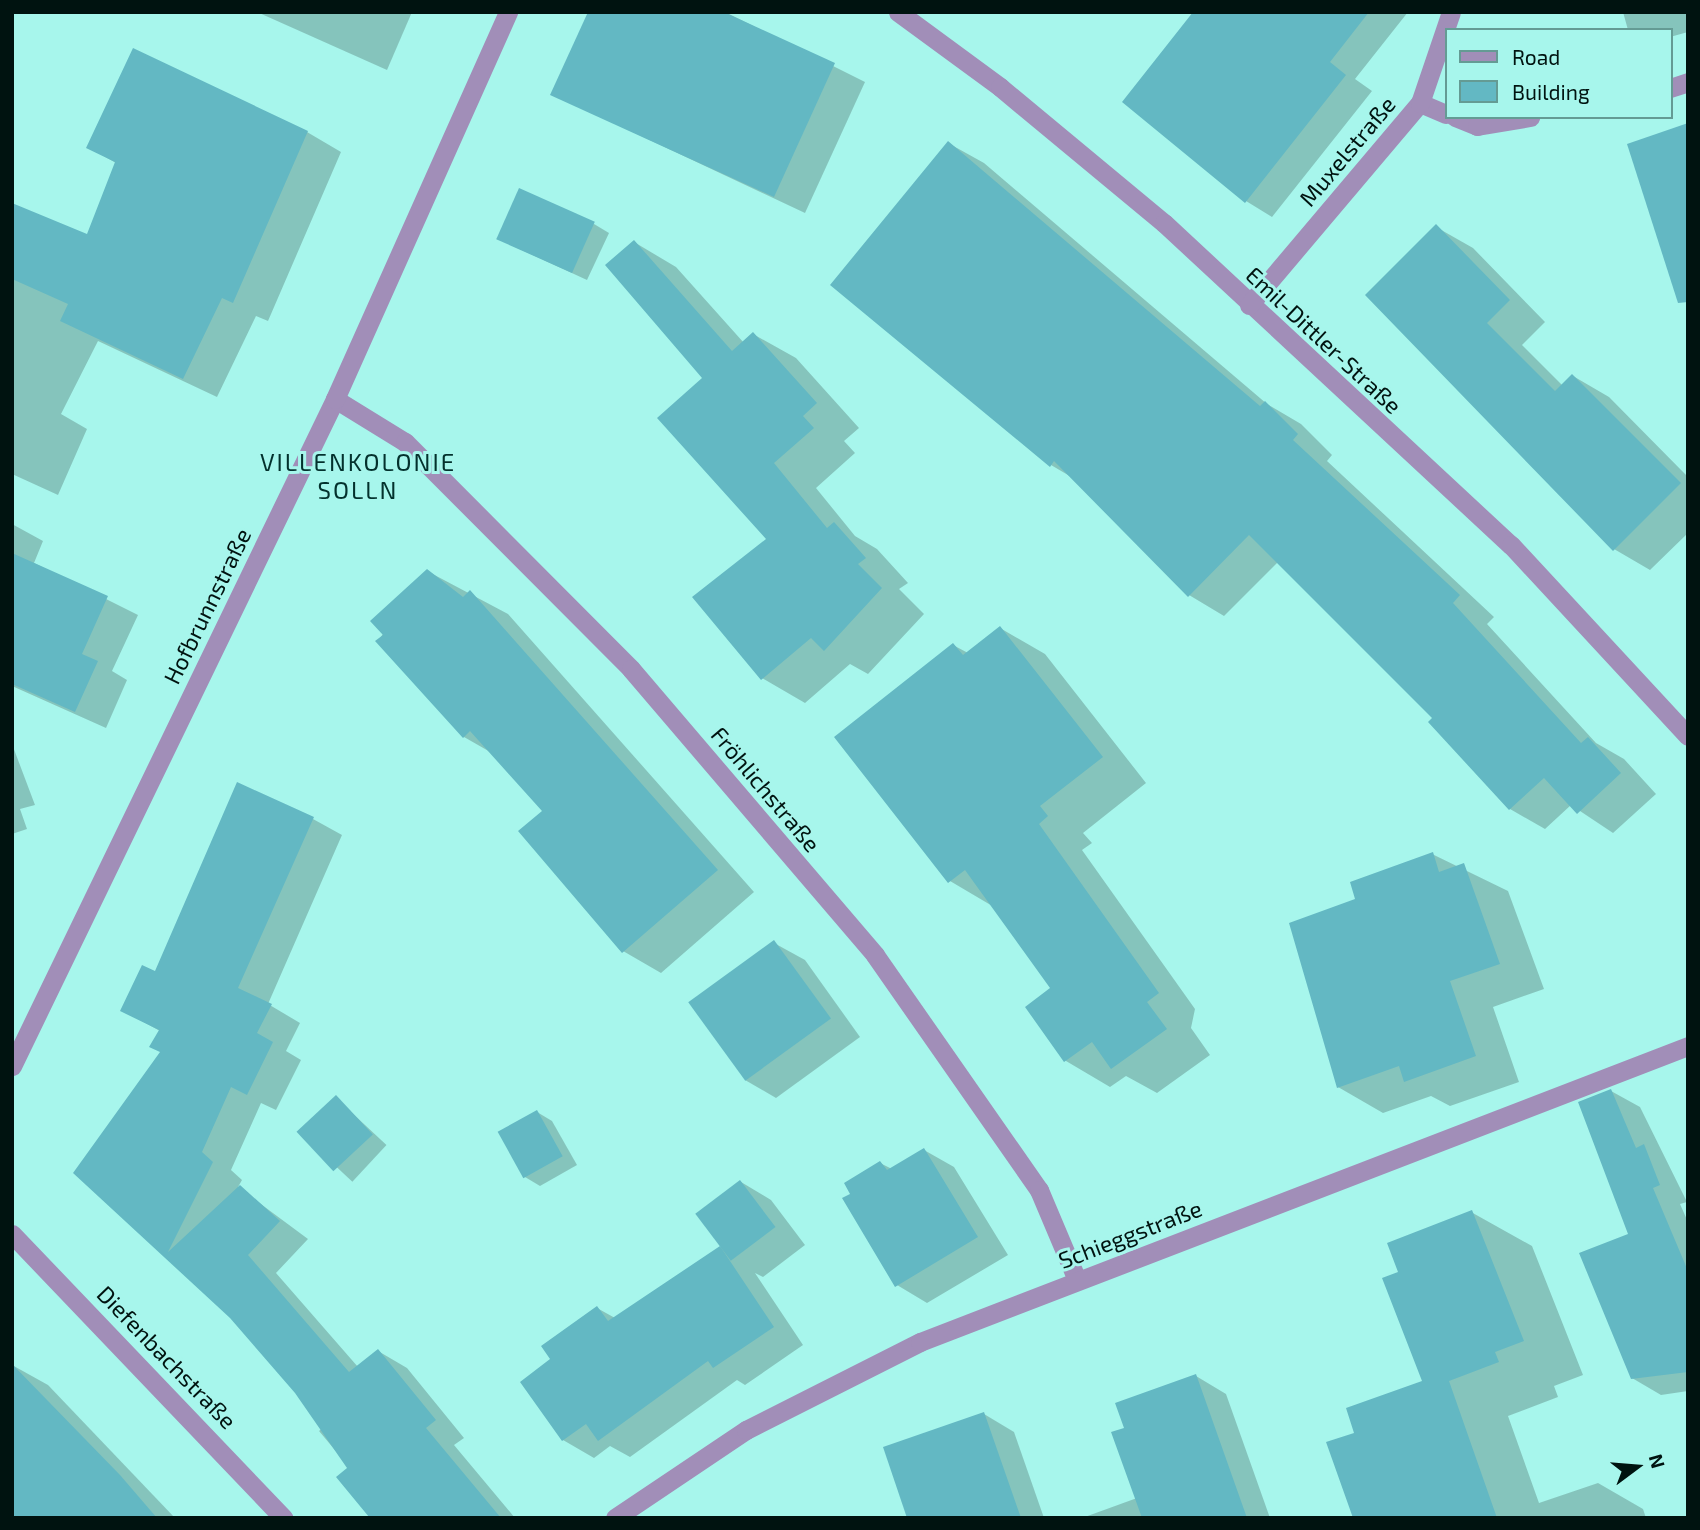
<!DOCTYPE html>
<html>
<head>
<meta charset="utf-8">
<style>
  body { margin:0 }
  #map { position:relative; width:1700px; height:1530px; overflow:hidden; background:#a7f6ec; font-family:"Exo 2",sans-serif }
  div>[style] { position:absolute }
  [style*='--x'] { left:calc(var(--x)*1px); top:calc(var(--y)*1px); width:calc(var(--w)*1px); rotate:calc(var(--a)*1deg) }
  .shadow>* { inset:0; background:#0003; transform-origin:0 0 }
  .building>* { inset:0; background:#63b8c3; transform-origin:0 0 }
  .minor>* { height:19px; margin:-9.5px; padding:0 9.5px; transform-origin:9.5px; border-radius:9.5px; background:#a18eb8 }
  .tertiary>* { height:19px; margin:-9.5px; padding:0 9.5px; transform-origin:9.5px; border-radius:9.5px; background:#a18eb8 }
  span { translate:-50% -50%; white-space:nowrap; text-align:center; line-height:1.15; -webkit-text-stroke:6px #a7f6ec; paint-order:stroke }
  .street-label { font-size:23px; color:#001310 }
  .neighbourhood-label { font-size:24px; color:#03312d; letter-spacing:2px }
  .frame { position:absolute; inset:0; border:14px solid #001310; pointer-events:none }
  .legend { position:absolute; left:1445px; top:28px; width:228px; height:91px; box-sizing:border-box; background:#a7f6ec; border:2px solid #649b94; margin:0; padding:9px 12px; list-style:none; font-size:21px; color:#001310 }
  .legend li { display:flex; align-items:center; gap:14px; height:35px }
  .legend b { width:35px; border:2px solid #649b94 }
  .north { position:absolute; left:1602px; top:1432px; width:70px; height:70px; -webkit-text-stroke:5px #a7f6ec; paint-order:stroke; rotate:74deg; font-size:19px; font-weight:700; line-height:28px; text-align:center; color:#001310 }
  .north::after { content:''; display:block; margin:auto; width:24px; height:32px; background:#001310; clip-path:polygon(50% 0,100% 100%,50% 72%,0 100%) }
</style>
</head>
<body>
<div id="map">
  <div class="shadow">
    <i style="clip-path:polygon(257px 12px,412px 12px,387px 70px)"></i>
    <i style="clip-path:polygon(590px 12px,725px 12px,865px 82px,805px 213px,552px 94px)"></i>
    <i style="clip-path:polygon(1195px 12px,1408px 12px,1355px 79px,1372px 91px,1272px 217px,1246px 201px)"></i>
    <i style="clip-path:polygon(1623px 12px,1688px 12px,1688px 32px,1670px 37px,1670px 30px,1628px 30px)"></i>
    <i style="clip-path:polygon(307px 132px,341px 152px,268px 321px,256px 316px,217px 397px,98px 341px,61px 414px,87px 429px,58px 495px,12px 474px,12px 205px,88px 236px,116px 163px,88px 147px)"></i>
    <i style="clip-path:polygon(948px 143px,984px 163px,1267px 404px,1301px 424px,1332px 455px,1327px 461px,1494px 617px,1487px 624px,1596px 743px,1624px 759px,1656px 794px,1613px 833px,1571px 805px,1545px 829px,1510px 809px,1435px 718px,1278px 562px,1224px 616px,1189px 595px,1073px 478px,1051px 465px)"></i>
    <i style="clip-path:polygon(594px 224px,609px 233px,587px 280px,513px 246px)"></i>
    <i style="clip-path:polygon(1436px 227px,1473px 248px,1545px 322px,1522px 345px,1563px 386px,1573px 376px,1609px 397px,1688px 477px,1688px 533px,1650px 570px,1614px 549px,1368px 295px)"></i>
    <i style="clip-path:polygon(634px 242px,676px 267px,744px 343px,753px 334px,796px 358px,859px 428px,844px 441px,855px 453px,816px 488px,855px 536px,877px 549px,908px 583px,899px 589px,924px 614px,868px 674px,850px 664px,805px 703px,762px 678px,768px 539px,704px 378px)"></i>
    <i style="clip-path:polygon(12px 524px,43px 541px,34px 563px,138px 615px,112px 671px,127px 680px,106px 728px,12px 686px)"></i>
    <i style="clip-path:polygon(427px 571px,508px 614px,754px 892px,661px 973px,623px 951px,544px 811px,492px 753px,464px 737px,378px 641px)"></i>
    <i style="clip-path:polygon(1000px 628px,1045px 654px,1146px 783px,1083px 833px,1092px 843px,1082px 850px,1195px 1009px,1191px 1028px,1210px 1055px,1157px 1093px,1126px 1076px,1110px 1087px,1066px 1061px,1027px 1007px,1053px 988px,994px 907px,950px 881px,953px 645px,968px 653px)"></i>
    <i style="clip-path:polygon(12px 744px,35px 805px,20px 809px,27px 829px,12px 834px)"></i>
    <i style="clip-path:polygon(313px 819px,342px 835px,268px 1004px,300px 1023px,286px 1051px,301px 1060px,276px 1110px,261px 1103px,231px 1170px,242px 1180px,238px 1187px,308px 1239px,276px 1273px,358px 1367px,378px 1351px,407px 1368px,464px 1438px,454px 1445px,515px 1518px,379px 1518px,365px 1510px,350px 1468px,319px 1431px,325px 1426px,232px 1316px,75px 1172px,162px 1053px,160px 1031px,122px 1010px)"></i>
    <i style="clip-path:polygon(1432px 854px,1508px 891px,1544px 989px,1493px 1007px,1519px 1082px,1450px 1106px,1431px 1096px,1383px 1113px,1338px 1087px,1357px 900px)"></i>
    <i style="clip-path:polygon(774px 943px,805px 960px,860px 1037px,776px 1098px,745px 1080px)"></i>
    <i style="clip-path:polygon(1611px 1091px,1640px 1107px,1687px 1202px,1680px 1204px,1688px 1222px,1688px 1391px,1661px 1395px,1632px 1378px,1630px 1235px)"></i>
    <i style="left:336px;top:1098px;width:69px;height:50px;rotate:43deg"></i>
    <i style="clip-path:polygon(537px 1112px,552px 1121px,577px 1165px,540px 1186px,525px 1177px)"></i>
    <i style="clip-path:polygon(924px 1150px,954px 1167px,1008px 1255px,927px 1303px,897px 1285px,880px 1163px,892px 1169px)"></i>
    <i style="clip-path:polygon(741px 1182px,771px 1200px,805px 1245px,763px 1277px,755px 1273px,803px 1345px,745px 1385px,737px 1380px,630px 1457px,610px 1446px,594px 1458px,563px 1440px,553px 1360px,597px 1308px,615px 1318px,722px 1247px)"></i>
    <i style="clip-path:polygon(1471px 1212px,1532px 1246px,1583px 1375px,1554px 1386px,1558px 1397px,1508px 1416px,1539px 1503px,1598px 1483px,1643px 1509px,1646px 1518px,1357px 1518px,1356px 1434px,1424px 1382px,1400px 1273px)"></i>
    <i style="clip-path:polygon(12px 1365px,48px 1385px,175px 1518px,12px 1518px)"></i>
    <i style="clip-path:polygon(1196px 1376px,1226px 1394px,1270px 1518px,1082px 1518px,1137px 1498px,1126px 1429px)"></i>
    <i style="clip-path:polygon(984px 1414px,1014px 1432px,1044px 1518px,909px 1518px)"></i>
  </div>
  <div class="building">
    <i style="clip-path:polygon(588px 12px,724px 12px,835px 63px,774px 197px,550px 95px)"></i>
    <i style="clip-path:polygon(1193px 12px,1369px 12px,1330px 62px,1346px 75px,1245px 203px,1122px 102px)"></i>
    <i style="clip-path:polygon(133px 48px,308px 131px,233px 303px,222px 298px,183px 379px,60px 321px,68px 304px,12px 279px,12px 203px,87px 234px,115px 162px,86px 148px)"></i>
    <i style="clip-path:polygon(1688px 123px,1688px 302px,1678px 303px,1627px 144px)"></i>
    <i style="clip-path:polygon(948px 141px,1260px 406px,1265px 401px,1298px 434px,1293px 440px,1460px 595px,1453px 603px,1581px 743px,1588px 737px,1621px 773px,1577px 814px,1544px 778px,1509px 810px,1428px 722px,1432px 718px,1249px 535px,1188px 597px,1054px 461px,1050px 467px,830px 285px)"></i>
    <i style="left:519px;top:188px;width:83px;height:56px;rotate:24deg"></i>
    <i style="clip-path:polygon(1436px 224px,1510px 300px,1487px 323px,1555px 391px,1572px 374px,1681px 483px,1613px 551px,1365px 295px)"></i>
    <i style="clip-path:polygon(634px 240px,732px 351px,753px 332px,817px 403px,803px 416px,814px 428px,774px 463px,827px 528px,834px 522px,866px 558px,858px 564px,882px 588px,824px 651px,811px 638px,761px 680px,692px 597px,766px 539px,657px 418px,702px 378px,605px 265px)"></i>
    <i style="clip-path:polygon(12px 553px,108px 596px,82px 654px,98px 661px,75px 712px,12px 684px)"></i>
    <i style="clip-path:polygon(427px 569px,463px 597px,470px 590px,718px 870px,622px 953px,518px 831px,542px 811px,470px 731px,463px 738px,375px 641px,383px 635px,370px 621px)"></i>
    <i style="clip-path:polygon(1000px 626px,1103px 757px,1040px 806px,1048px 816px,1039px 824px,1159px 993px,1147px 1002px,1167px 1029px,1111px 1069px,1092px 1042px,1064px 1062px,1025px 1007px,1050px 988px,965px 870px,948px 883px,834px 737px,953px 643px,963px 655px)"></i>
    <i style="clip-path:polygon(237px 782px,314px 817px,238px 988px,272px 1004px,257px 1033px,273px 1042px,247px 1095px,231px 1087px,202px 1152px,213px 1162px,168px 1252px,240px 1185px,280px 1221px,248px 1255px,349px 1372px,378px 1349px,436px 1420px,426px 1428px,501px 1518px,369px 1517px,336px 1477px,347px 1468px,295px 1393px,230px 1318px,73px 1173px,160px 1052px,149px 1047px,159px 1030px,120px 1011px,142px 965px,155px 971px)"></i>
    <i style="clip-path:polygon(1433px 852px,1439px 872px,1464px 863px,1500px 964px,1450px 981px,1476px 1056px,1404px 1082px,1399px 1066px,1337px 1088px,1289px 923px,1355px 899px,1350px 882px)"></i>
    <i style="left:774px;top:940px;width:97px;height:106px;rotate:54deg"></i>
    <i style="clip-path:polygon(1611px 1089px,1636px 1148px,1644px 1144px,1660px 1185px,1653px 1188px,1688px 1271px,1688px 1372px,1631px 1379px,1579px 1253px,1628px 1234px,1578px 1102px)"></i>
    <i style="left:336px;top:1095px;width:54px;height:54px;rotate:47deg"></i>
    <i style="left:537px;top:1110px;width:53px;height:45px;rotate:61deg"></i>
    <i style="clip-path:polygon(924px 1148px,978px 1237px,895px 1287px,842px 1198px,850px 1194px,844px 1183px,880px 1161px,887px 1170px)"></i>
    <i style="left:740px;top:1180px;width:59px;height:56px;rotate:53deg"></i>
    <i style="clip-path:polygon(1472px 1210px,1524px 1341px,1495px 1352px,1499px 1362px,1449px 1381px,1497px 1518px,1353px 1518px,1326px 1442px,1354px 1433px,1346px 1408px,1422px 1381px,1382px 1278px,1398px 1272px,1387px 1243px)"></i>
    <i style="clip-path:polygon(720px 1246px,774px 1327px,713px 1368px,708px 1361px,598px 1441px,586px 1424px,562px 1441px,520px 1382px,550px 1359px,541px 1346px,597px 1306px,608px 1321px)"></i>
    <i style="clip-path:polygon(12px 1364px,120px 1475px,157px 1518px,12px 1518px)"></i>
    <i style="clip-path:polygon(1196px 1374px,1247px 1518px,1142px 1518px,1111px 1432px,1124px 1428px,1115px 1403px)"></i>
    <i style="clip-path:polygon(984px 1412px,1021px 1518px,907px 1518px,883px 1447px)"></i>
  </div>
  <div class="minor">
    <i style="--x:898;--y:12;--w:127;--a:36.3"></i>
    <i style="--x:1000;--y:87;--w:213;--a:39.7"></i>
    <i style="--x:1164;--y:223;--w:473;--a:42.9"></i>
    <i style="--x:1511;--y:545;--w:260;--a:47.2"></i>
    <i style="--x:1670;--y:88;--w:19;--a:-18"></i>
    <i style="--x:1420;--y:103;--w:28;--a:23"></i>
    <i style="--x:1455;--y:117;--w:24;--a:22"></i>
    <i style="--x:1477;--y:126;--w:54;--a:-9.6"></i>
    <i style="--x:1249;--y:305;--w:265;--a:-49.8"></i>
    <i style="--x:1420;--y:103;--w:96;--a:-71.2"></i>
    <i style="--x:335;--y:399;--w:82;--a:31.6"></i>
    <i style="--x:405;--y:442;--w:320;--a:45.1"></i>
    <i style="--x:631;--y:669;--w:376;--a:49.5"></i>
    <i style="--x:875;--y:955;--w:287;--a:55.1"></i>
    <i style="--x:1039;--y:1190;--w:98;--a:67.1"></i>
    <i style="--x:12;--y:1234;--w:393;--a:46.3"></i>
    <i style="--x:615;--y:1518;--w:158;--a:-33.9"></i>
    <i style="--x:746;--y:1430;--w:195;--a:-26.8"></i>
    <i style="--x:920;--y:1342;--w:823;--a:-21.08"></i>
  </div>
  <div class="tertiary">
    <i style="--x:12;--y:1066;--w:741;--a:-64.16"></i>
    <i style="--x:335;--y:399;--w:424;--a:-65.9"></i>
  </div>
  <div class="street-label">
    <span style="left:1347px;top:151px;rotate:-50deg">Muxelstraße</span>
    <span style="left:1324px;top:340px;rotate:43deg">Emil-Dittler-Straße</span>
    <span style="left:207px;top:606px;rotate:-64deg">Hofbrunnstraße</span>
    <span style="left:766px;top:789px;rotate:50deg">Fröhlichstraße</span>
    <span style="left:1130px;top:1234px;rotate:-21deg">Schieggstraße</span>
    <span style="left:167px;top:1357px;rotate:46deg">Diefenbachstraße</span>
  </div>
  <div class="neighbourhood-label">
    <span style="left:358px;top:476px">VILLENKOLONIE<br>SOLLN</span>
  </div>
  <div class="frame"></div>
  <ul class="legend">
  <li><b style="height:9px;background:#a18eb8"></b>Road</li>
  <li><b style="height:19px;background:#63b8c3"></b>Building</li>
  </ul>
  <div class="north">N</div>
</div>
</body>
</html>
